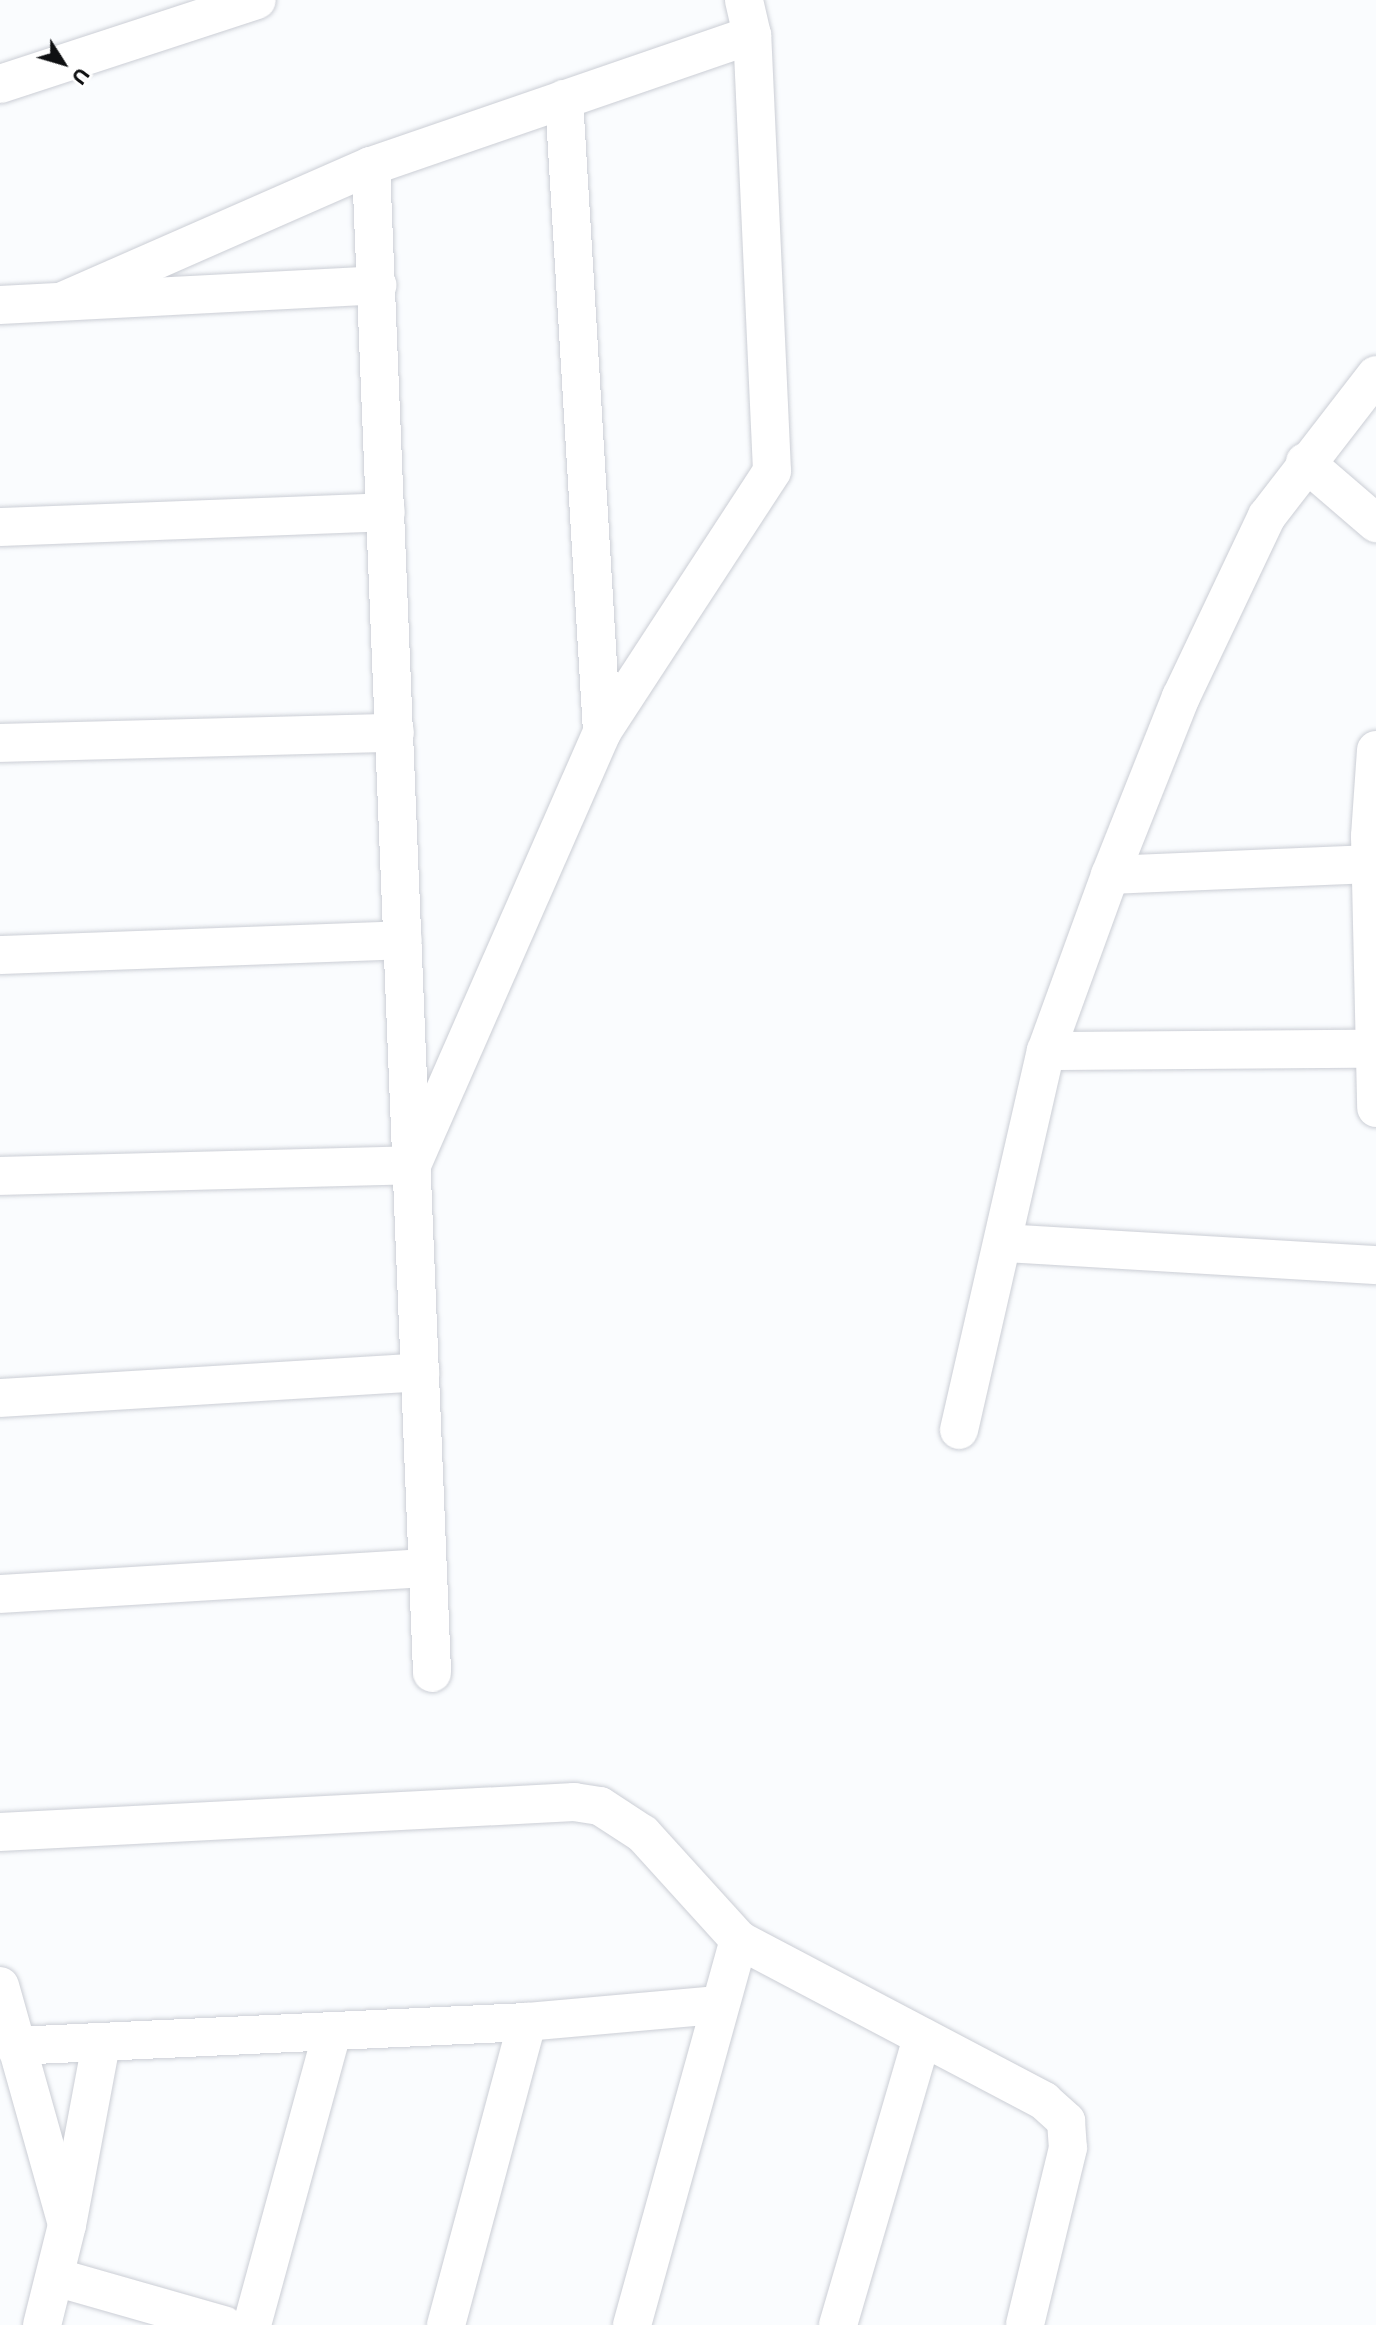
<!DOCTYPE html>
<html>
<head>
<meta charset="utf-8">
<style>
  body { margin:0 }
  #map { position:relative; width:1376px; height:2325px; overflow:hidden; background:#fafcfe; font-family:Montserrat,sans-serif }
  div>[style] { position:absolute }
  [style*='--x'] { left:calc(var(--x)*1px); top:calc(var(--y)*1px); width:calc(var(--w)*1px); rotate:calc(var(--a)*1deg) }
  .roads { filter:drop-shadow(0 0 2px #cbced5) drop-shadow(0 0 2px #cbced5) }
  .street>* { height:38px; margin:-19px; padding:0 19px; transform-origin:19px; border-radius:19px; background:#fff }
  span { translate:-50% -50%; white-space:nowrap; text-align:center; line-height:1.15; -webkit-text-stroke:6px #fff; paint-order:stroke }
  .north { position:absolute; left:28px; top:28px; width:70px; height:70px; -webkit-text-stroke:5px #fff; paint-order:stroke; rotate:127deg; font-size:19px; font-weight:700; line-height:28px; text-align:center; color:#0f1012 }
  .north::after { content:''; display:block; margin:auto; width:24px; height:32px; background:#0f1012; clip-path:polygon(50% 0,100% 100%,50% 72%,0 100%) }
</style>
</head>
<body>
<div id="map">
  <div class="roads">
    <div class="street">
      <i style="--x:0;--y:84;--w:270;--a:-18.1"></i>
      <i style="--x:564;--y:99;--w:634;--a:86.56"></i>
      <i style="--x:371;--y:166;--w:1508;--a:87.68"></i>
      <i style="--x:63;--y:301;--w:336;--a:-23.7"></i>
      <i style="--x:371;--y:166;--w:403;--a:-19"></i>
      <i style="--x:0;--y:305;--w:378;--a:-3"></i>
      <i style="--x:1305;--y:462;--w:94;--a:40.7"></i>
      <i style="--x:0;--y:527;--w:386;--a:-2.2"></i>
      <i style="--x:0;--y:743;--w:395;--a:-1.5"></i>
      <i style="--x:1376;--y:750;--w:86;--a:94"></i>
      <i style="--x:1370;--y:836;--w:272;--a:88.7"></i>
      <i style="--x:1110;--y:875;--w:261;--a:-2.4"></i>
      <i style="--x:0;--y:955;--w:403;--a:-2.1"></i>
      <i style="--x:1046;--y:1051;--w:326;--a:-0.4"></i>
      <i style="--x:0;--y:1176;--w:412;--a:-1.5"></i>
      <i style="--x:412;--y:1165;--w:473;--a:-66.3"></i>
      <i style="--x:602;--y:732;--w:311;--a:-56.9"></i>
      <i style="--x:772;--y:471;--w:436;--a:-92.6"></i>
      <i style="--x:752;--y:35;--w:36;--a:-103"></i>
      <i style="--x:1004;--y:1243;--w:373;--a:3.4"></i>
      <i style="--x:0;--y:1398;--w:421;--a:-3.5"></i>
      <i style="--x:959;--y:1430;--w:389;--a:-77.1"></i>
      <i style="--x:1046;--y:1051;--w:187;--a:-70"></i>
      <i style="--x:1110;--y:875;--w:192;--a:-68.3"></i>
      <i style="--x:1181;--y:697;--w:200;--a:-64.6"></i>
      <i style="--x:1267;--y:516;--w:178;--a:-52.3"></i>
      <i style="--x:0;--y:1594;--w:428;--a:-3.5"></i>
      <i style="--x:0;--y:1832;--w:575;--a:-2.99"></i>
      <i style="--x:574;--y:1802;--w:26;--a:9"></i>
      <i style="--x:600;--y:1806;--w:51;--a:33.1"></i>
      <i style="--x:643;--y:1834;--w:143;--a:47.8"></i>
      <i style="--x:739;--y:1940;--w:345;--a:27.8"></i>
      <i style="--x:1044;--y:2101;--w:30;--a:42"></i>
      <i style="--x:1066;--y:2121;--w:27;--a:86"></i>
      <i style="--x:1068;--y:2148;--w:182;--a:103.7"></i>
      <i style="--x:0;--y:1986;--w:248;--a:74.3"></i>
      <i style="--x:67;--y:2225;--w:103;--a:104"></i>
      <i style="--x:14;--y:2046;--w:514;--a:-2.68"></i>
      <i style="--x:527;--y:2022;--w:193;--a:-5.1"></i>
      <i style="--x:68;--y:2220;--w:180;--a:-79.4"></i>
      <i style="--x:55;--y:2277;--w:176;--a:15.9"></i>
      <i style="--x:252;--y:2325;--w:304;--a:-74.7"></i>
      <i style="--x:446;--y:2325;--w:314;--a:-75"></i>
      <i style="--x:632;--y:2325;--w:400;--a:-74.5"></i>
      <i style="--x:838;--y:2325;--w:300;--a:-73.7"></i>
    </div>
  </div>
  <div class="north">U</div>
</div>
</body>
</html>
